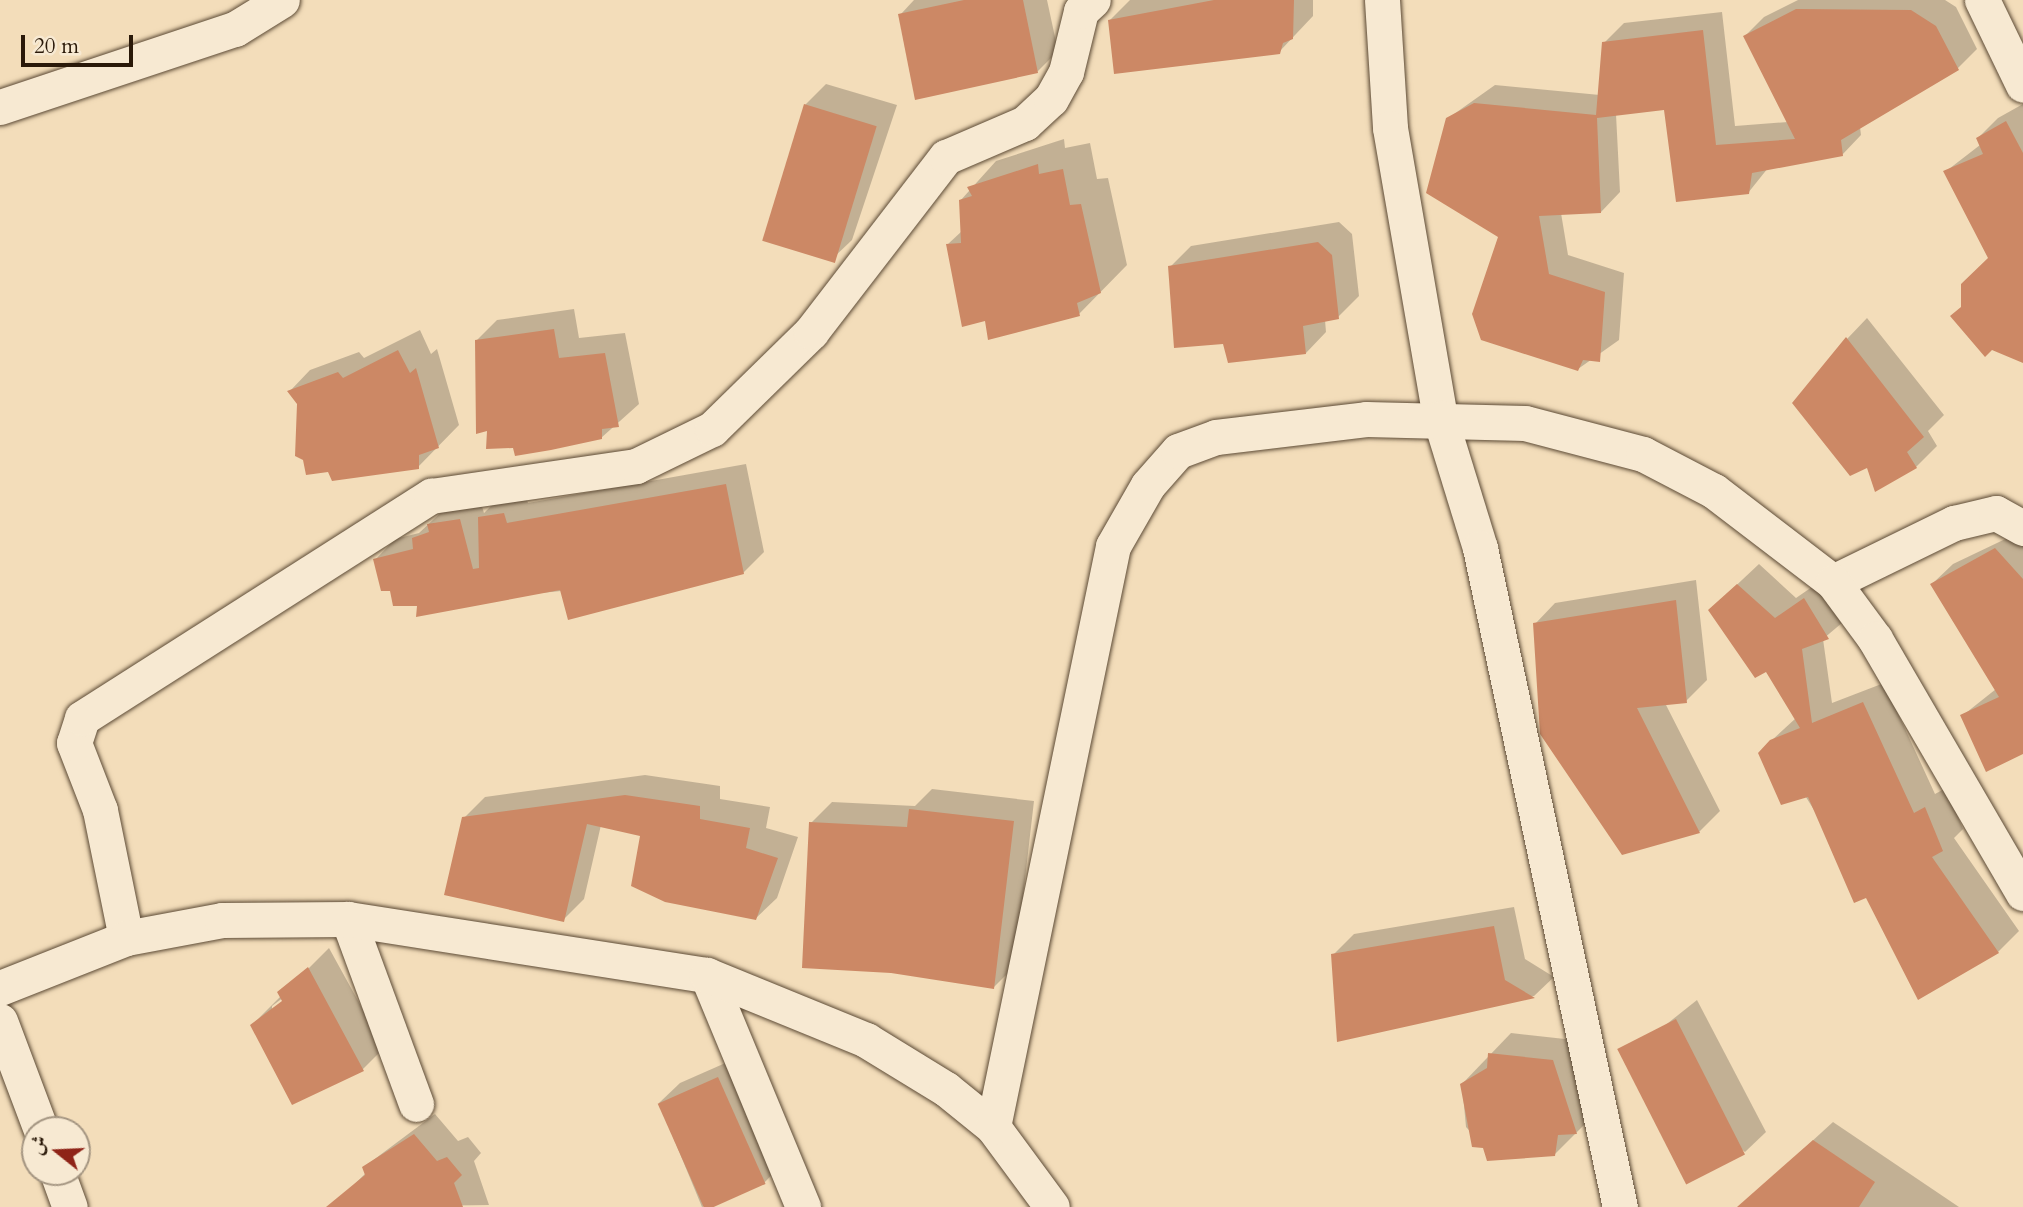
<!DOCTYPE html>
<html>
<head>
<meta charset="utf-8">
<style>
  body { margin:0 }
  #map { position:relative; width:2023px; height:1207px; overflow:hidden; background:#f3ddba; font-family:Cardo,Amiri,serif }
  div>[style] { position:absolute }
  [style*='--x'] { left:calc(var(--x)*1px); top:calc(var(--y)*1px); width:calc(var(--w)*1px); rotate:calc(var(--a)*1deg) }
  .shadow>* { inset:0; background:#0003 }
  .building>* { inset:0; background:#cc8865; transform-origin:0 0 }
  .roads { filter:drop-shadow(0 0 2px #5c4a35) drop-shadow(0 0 2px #5c4a35) }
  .minor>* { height:35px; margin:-17.5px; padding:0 17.5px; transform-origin:17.5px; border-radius:17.5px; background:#f7e9d2 }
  span { translate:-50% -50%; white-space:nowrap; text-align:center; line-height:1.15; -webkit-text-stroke:5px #f7e9d2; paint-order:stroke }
  .north { position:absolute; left:21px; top:1116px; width:70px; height:70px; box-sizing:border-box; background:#f7e9d2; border:2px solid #a59682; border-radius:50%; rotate:288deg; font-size:19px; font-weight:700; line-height:28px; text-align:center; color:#2a1909 }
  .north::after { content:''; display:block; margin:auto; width:24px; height:32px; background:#8f2418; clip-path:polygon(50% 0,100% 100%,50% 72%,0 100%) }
  .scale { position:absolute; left:21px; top:35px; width:112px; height:32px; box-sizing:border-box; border:4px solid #2a1909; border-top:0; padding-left:9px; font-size:21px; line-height:24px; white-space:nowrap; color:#2a1909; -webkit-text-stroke:5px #f7e9d2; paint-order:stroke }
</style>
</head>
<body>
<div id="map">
  <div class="shadow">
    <i style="clip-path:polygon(914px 0,1047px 0,1058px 51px,1037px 72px,900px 15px)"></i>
    <i style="clip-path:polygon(1130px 0,1313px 0,1313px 16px,1279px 52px,1110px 20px)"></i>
    <i style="clip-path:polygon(1798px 0,1945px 0,1956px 7px,1977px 49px,1958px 68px,1860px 127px,1861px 135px,1842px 155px,1768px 168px,1748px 193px,1665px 108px,1616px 114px,1620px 192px,1601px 212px,1561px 213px,1568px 255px,1624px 273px,1619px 340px,1578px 369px,1500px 236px,1447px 119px,1495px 85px,1600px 95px,1604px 43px,1624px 23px,1722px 12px,1735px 126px,1788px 122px,1745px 36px,1764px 17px)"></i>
    <i style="clip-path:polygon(826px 84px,897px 105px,852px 240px,831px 260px,805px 105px)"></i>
    <i style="clip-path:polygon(2023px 104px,2023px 349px,1962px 306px,1990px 258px,1945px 172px,1980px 145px,1978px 138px,1998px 118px)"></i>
    <i style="clip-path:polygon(1064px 139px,1065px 148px,1090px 143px,1097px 179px,1108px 178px,1127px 265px,1079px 314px,986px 318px,948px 244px,962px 231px,960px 201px,996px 161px)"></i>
    <i style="clip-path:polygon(1339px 222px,1352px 234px,1359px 296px,1338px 317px,1325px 320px,1326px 332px,1306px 353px,1224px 342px,1170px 267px,1191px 246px)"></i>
    <i style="clip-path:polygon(574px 309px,579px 338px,625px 333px,639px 404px,601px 438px,515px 446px,489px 428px,476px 341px,497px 320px)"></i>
    <i style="clip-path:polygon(1867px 318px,1944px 415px,1928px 431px,1937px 446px,1916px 467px,1876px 489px,1847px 339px)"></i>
    <i style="clip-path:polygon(420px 330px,431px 354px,437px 349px,459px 425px,418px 467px,299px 403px,290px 391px,310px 370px,359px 352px,364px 358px)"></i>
    <i style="clip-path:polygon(746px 464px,764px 552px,743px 573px,419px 605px,391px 589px,375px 560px,395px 539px,419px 533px,450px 504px,480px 500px,484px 513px,500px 497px,525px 493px,528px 503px)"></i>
    <i style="clip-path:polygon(2020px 532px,2023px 535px,2023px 752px,1962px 716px,1996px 689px,1932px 584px,1953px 564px)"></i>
    <i style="clip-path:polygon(1759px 564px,1796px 598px,1825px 578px,1849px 617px,1823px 639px,1832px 703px,1884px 683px,1935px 794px,1946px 788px,1963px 829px,1954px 838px,2019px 931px,1998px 952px,1867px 895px,1771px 741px,1796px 718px,1766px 669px,1710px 610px)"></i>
    <i style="clip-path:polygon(1696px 580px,1707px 680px,1686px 701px,1665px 703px,1720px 811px,1699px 832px,1535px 624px,1555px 603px)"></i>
    <i style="clip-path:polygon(645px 775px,720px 786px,720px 799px,770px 807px,766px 828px,798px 837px,777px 898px,756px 918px,642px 835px,601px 825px,584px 899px,563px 920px,464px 818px,485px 797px)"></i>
    <i style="clip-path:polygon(932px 789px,1034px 801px,1015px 966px,994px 987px,811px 823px,832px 802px,915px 806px)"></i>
    <i style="clip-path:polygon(1514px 907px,1525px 959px,1554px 977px,1534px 996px,1339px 1040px,1333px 955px,1354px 934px)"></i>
    <i style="clip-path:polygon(evenodd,329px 948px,384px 1048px,363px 1069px,293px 1103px,252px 1025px,329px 948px,288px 994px,290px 997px,272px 1010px,272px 1006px,288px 994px)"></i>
    <i style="clip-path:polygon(1697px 1000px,1766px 1132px,1745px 1152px,1624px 1058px)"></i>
    <i style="clip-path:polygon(1511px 1033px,1574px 1040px,1597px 1112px,1555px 1154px,1484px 1146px,1466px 1127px,1462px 1084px)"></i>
    <i style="clip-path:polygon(739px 1057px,784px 1162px,764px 1183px,702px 1207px,659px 1103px,680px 1083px)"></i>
    <i style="clip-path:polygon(435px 1114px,458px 1141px,468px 1137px,481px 1153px,474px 1161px,489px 1205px,349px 1207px,342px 1196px,366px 1173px,364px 1167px)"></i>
    <i style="clip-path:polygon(1833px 1122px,1959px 1207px,1740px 1207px)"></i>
  </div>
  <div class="building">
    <i style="clip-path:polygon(964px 0,1023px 0,1038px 73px,915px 100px,898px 14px)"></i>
    <i style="clip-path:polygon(1214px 0,1294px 0,1293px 39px,1283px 43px,1280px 54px,1114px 74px,1108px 20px)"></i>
    <i style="clip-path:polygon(1796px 9px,1911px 10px,1936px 26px,1959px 70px,1841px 140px,1843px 156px,1752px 173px,1749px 194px,1676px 202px,1664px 110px,1597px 118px,1601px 213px,1539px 216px,1549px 274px,1605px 292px,1600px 362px,1583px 360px,1578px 371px,1481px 340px,1472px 314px,1498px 237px,1426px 193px,1446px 118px,1474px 103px,1596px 115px,1602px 42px,1703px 30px,1716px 145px,1795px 139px,1743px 36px)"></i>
    <i style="left:804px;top:104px;width:76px;height:143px;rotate:17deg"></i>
    <i style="clip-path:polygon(2006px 121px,2023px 153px,2023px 363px,1992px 350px,1985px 357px,1950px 316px,1961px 307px,1961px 284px,1988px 258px,1943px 171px,1983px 154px,1976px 138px)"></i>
    <i style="clip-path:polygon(1038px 164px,1039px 174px,1063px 169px,1070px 205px,1081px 204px,1101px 293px,1077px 303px,1080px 316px,988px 340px,985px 321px,962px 327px,946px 244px,961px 243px,959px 200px,972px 196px,967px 187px)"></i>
    <i style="clip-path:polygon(1318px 242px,1332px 255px,1339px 319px,1303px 326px,1306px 354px,1228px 363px,1223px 344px,1174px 348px,1168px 266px)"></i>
    <i style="clip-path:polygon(554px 329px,559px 358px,605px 353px,619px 427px,602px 429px,602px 439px,551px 450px,515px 456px,513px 448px,486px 449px,487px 431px,476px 434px,475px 340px)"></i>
    <i style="clip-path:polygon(1846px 337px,1924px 437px,1907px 452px,1917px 468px,1875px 492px,1867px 468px,1850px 476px,1792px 403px)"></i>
    <i style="clip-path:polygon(398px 350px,410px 373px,416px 368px,439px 448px,419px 455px,419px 469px,332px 481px,328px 472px,306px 475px,303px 460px,295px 456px,297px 404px,287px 391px,338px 372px,343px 378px)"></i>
    <i style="clip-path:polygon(726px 484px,744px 574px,568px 620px,560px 590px,416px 617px,417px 606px,393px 606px,390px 591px,381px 591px,373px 559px,413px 549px,412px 538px,429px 532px,427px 524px,460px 519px,473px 569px,479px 568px,478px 517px,504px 513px,507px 523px)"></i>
    <i style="clip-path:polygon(1995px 548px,2023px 579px,2023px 754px,1986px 772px,1960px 715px,1999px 697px,1930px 584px)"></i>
    <i style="clip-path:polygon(1737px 584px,1775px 618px,1804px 598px,1829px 639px,1802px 649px,1812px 723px,1863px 702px,1914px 813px,1925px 807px,1943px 851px,1932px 857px,1999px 953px,1918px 1000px,1866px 898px,1854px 903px,1808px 797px,1781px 805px,1758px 753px,1770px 740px,1800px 728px,1766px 672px,1755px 678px,1708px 610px)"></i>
    <i style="clip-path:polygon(1676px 600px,1687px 703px,1637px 708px,1700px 833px,1622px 855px,1540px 734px,1533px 623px)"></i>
    <i style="clip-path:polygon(625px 795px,700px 806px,700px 819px,750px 828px,746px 848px,778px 858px,756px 920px,665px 902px,631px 886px,640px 836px,587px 824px,564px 922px,444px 895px,462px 817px)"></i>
    <i style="clip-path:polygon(909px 809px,1014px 821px,994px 989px,891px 973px,802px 968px,809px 822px,907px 827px)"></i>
    <i style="clip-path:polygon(1494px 926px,1505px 980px,1535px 998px,1337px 1042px,1331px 954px)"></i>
    <i style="clip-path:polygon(308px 967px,364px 1071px,292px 1105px,250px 1025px,282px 1001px,277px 992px)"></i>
    <i style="left:1676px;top:1019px;width:152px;height:66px;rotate:63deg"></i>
    <i style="clip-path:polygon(1488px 1053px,1553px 1060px,1577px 1134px,1558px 1135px,1555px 1156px,1487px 1161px,1483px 1148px,1472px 1147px,1460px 1084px,1487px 1068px)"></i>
    <i style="left:718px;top:1077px;width:117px;height:66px;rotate:66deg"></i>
    <i style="clip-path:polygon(414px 1134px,437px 1161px,447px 1157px,462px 1175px,454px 1183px,463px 1207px,326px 1207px,365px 1175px,362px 1167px)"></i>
    <i style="clip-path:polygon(1813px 1140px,1875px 1182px,1859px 1207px,1737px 1207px)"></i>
  </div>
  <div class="roads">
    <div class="minor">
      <i style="--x:1382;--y:0;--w:128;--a:86.4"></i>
      <i style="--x:1390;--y:128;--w:294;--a:80.2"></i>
      <i style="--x:1440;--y:418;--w:136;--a:72.9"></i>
      <i style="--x:1480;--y:548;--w:674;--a:78.01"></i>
      <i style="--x:1982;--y:0;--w:94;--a:64.2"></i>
      <i style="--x:0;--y:107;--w:248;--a:-18.4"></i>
      <i style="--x:235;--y:29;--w:55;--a:-31.7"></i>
      <i style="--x:1833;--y:582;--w:135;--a:-26"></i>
      <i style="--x:1954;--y:523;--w:43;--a:-13.4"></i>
      <i style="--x:1996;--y:513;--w:31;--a:29"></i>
      <i style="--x:348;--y:919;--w:197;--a:69.8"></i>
      <i style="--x:126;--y:938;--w:131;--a:-101.5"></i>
      <i style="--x:100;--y:810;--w:72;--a:-111.2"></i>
      <i style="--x:74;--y:743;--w:26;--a:-72"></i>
      <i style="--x:82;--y:718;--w:414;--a:-32.5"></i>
      <i style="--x:431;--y:496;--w:207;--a:-8.3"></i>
      <i style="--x:636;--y:466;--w:85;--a:-26"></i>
      <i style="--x:712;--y:429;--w:139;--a:-44.4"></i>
      <i style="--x:811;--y:332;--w:221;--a:-52.4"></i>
      <i style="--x:946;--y:157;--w:86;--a:-23.3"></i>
      <i style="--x:1025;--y:123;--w:35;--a:-43"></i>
      <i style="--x:1051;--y:99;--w:31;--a:-61"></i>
      <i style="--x:1066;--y:72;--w:63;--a:-76.2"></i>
      <i style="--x:1081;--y:11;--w:16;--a:-43"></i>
      <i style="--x:707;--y:975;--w:251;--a:67.5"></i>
      <i style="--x:0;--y:988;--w:136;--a:-21.6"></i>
      <i style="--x:126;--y:938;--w:98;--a:-10.6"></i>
      <i style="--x:222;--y:920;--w:126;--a:-0.5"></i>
      <i style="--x:348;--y:919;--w:363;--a:8.9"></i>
      <i style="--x:707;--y:975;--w:172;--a:22.2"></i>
      <i style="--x:866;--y:1040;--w:94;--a:31.5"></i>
      <i style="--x:946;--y:1089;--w:60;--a:39"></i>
      <i style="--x:993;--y:1127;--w:99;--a:53.6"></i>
      <i style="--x:0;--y:1021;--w:116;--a:69.4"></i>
      <i style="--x:993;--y:1127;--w:593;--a:-78.33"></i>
      <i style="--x:1113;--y:546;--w:70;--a:-60.2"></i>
      <i style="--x:1148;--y:485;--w:45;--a:-48.6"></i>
      <i style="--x:1178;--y:451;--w:40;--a:-20.2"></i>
      <i style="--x:1216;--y:437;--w:151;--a:-6.8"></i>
      <i style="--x:1366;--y:419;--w:159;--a:1.4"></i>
      <i style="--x:1525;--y:423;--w:122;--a:14.7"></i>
      <i style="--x:1643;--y:454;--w:80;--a:27.5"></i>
      <i style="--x:1714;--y:491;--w:150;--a:37.4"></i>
      <i style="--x:1833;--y:582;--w:71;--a:53.6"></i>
      <i style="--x:1875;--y:639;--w:294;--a:59.8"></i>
      <i style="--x:57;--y:1172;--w:37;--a:70"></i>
    </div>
  </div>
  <div class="north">ش</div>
  <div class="scale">20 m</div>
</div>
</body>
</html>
